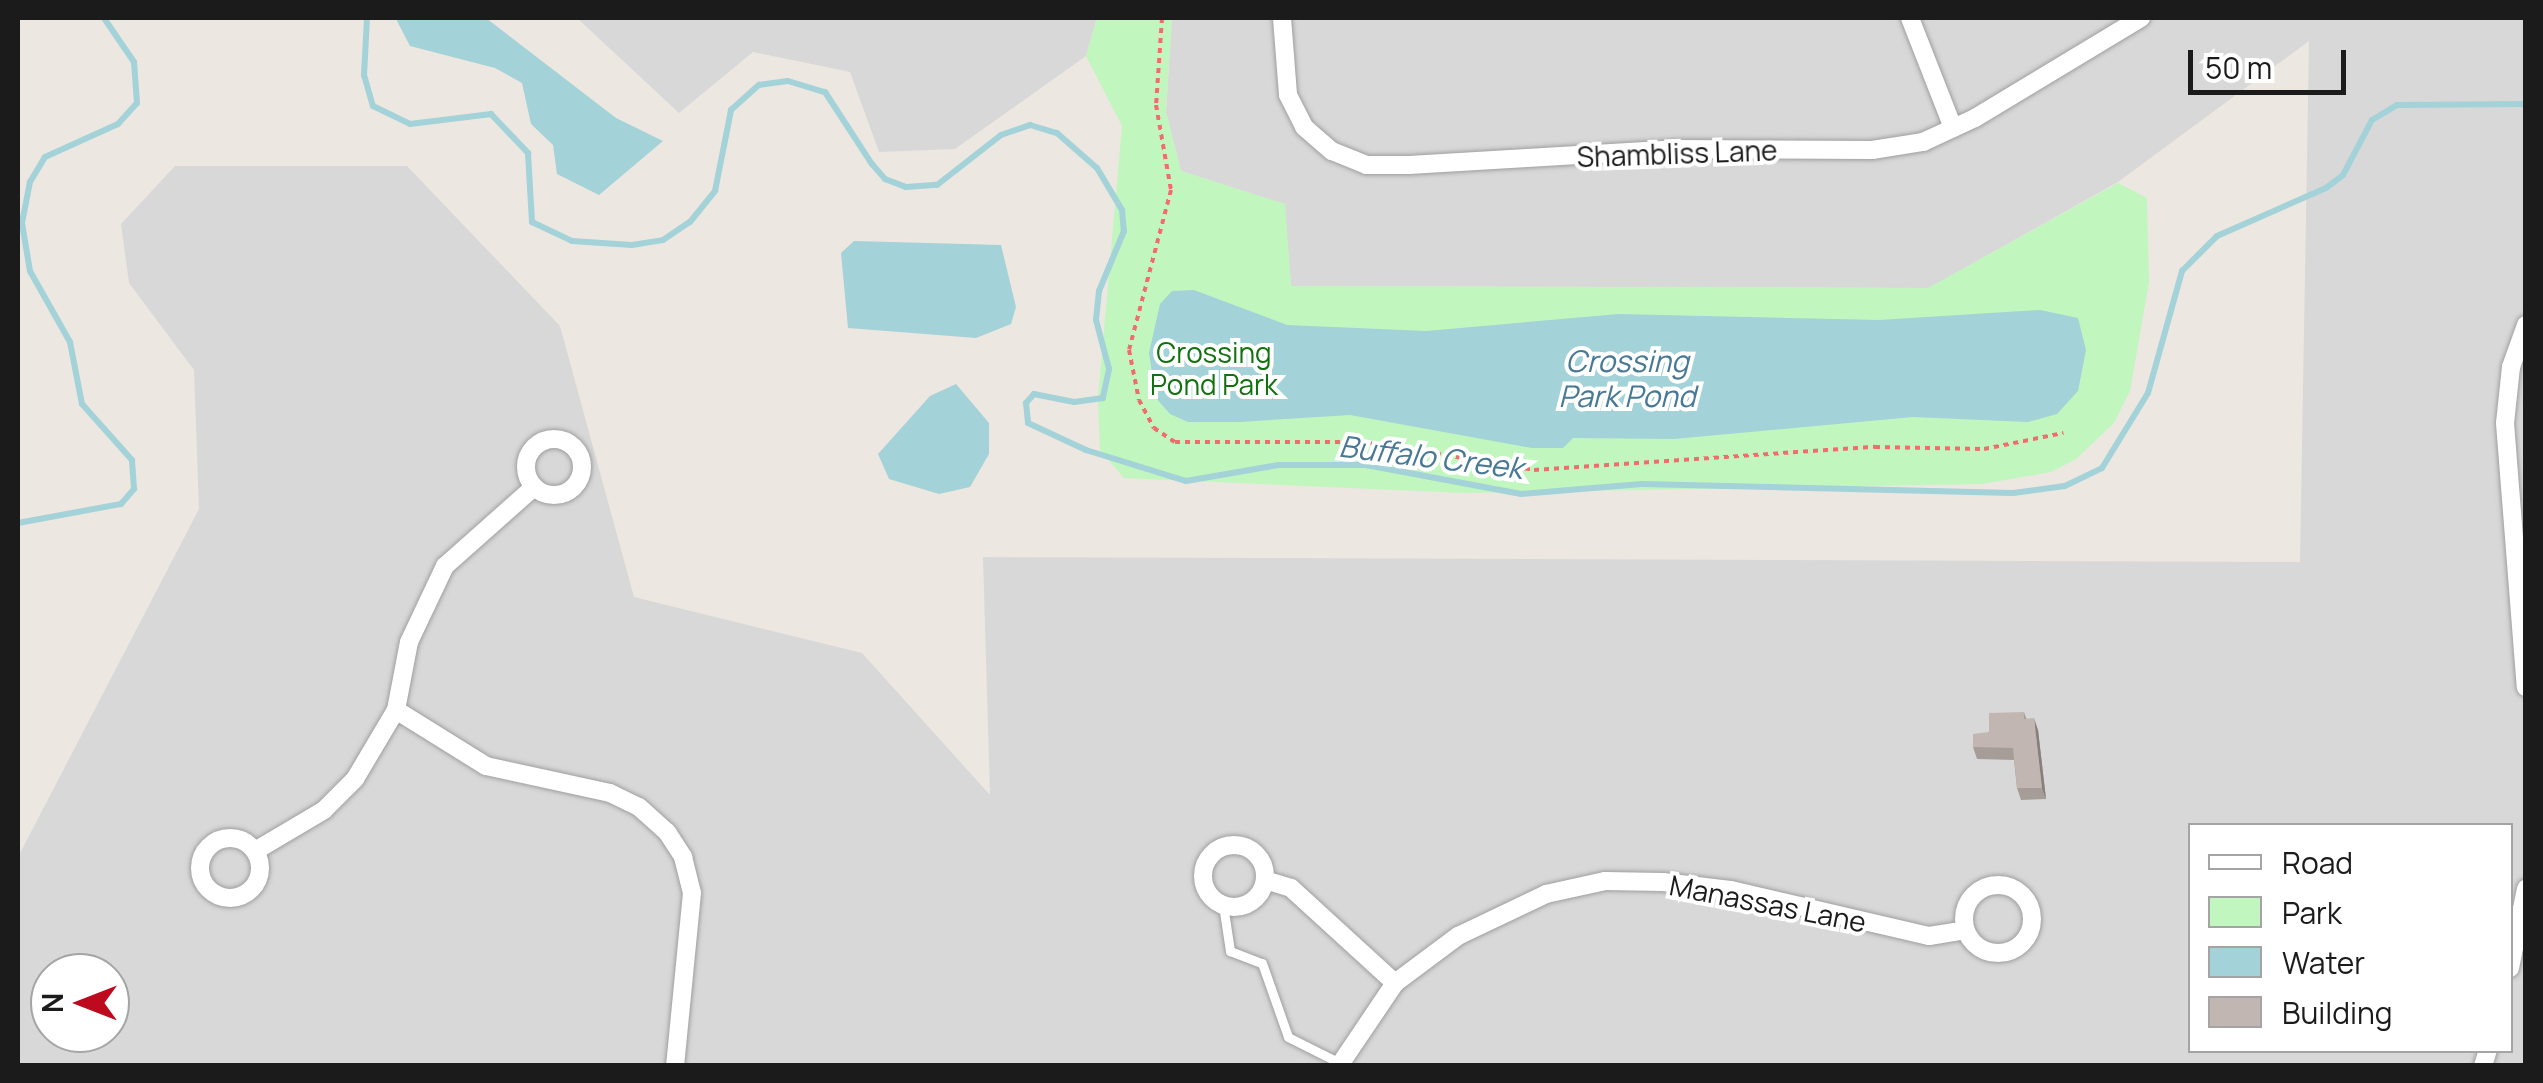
<!DOCTYPE html>
<html>
<head>
<meta charset="utf-8">
<style>
  body { margin:0 }
  #map { position:relative; width:2543px; height:1083px; overflow:hidden; background:#ece7e1; font-family:Manrope,sans-serif }
  div>[style] { position:absolute }
  [style*='--x'] { left:calc(var(--x)*1px); top:calc(var(--y)*1px); width:calc(var(--w)*1px); rotate:calc(var(--a)*1deg) }
  .residential>* { inset:0; background:#d9d8d8 }
  .park>* { inset:0; background:#c1f6bf }
  .water>* { inset:0; background:#a3d2d8 }
  .stream>* { height:6px; margin:-3px; padding:0 3px; transform-origin:3px; border-radius:3px; background:#a3d2d8 }
  .path>* { height:4px; margin-top:-2px; transform-origin:0; background:repeating-linear-gradient(90deg,#f26c6e 0 5px,transparent 0 10px) }
  .roads { filter:drop-shadow(0 0 2px #9f9f9f) drop-shadow(0 0 2px #9f9f9f) }
  .lane>* { height:9px; margin:-4.5px; padding:0 4.5px; transform-origin:4.5px; border-radius:4.5px; background:#fff }
  .street>* { height:18px; margin:-9px; padding:0 9px; transform-origin:9px; border-radius:9px; background:#fff }
  .street>.ring { margin:-9px; padding:0; box-sizing:content-box; background:none; border:18px solid #fff; border-radius:50% }
  .wall>* { inset:0; background:#a69d98 }
  .shaded-wall>* { inset:0; background:#877f7c }
  .building>* { inset:0; background:#c1b6b1 }
  span { translate:-50% -50%; white-space:nowrap; text-align:center; line-height:1.15; -webkit-text-stroke:8px #fff; paint-order:stroke }
  .street-label { font-size:28px; color:#1b1b1b }
  .park-label { font-size:28px; color:#137210 }
  .water-label { font-size:30px; color:#477896; font-style:italic }
  .frame { position:absolute; inset:0; border:20px solid #1b1b1b; pointer-events:none }
  .legend { position:absolute; left:2188px; top:823px; width:325px; height:230px; box-sizing:border-box; background:#fff; border:2px solid #a4a4a4; margin:0; padding:12px 18px; list-style:none; font-size:30px; color:#1b1b1b }
  .legend li { display:flex; align-items:center; gap:20px; height:50px }
  .legend b { width:50px; border:2px solid #a4a4a4 }
  .north { position:absolute; left:30px; top:953px; width:100px; height:100px; box-sizing:border-box; background:#fff; border:2px solid #a4a4a4; border-radius:50%; rotate:270deg; font-size:28px; font-weight:700; line-height:40px; text-align:center; color:#1b1b1b }
  .north::after { content:''; display:block; margin:auto; width:35px; height:45px; background:#bd0a1e; clip-path:polygon(50% 0,100% 100%,50% 72%,0 100%) }
  .scale { position:absolute; left:2188px; top:50px; width:158px; height:45px; box-sizing:border-box; border:5px solid #1b1b1b; border-top:0; padding-left:12px; font-size:30px; line-height:35px; white-space:nowrap; color:#1b1b1b; -webkit-text-stroke:8px #fff; paint-order:stroke }
</style>
</head>
<body>
<div id="map">
  <div class="residential">
    <i style="clip-path:polygon(577px 18px,1097px 18px,1086px 56px,955px 149px,879px 152px,850px 72px,753px 52px,679px 113px)"></i>
    <i style="clip-path:polygon(evenodd,1172px 18px,2525px 18px,2525px 1065px,18px 1065px,18px 857px,199px 509px,194px 370px,129px 283px,121px 224px,175px 166px,407px 166px,560px 326px,634px 597px,862px 653px,990px 795px,983px 557px,2300px 562px,2309px 41px,2118px 182px,1929px 288px,1291px 286px,1284px 204px,1181px 171px,1166px 112px,1172px 18px,2190px 826px,2510px 826px,2510px 1050px,2190px 1050px,2190px 826px,1172px 18px,50px 973px,110px 973px,110px 1033px,50px 1033px,50px 973px)"></i>
  </div>
  <div class="park">
    <i style="clip-path:polygon(1097px 18px,1172px 18px,1166px 112px,1181px 171px,1285px 204px,1291px 286px,1928px 288px,2118px 183px,2147px 198px,2149px 282px,2130px 391px,2114px 423px,2076px 459px,2051px 472px,1982px 484px,1465px 493px,1124px 478px,1100px 450px,1098px 398px,1122px 126px,1086px 56px)"></i>
  </div>
  <div class="water">
    <i style="clip-path:polygon(486px 18px,616px 118px,663px 141px,599px 195px,557px 174px,553px 145px,531px 124px,522px 83px,495px 68px,410px 46px,396px 19px)"></i>
    <i style="clip-path:polygon(854px 241px,1001px 245px,1016px 307px,1011px 324px,976px 338px,848px 328px,841px 253px)"></i>
    <i style="clip-path:polygon(1194px 290px,1287px 325px,1426px 331px,1619px 314px,1879px 320px,2040px 310px,2078px 318px,2086px 350px,2078px 391px,2057px 414px,2028px 422px,1913px 417px,1674px 439px,1573px 438px,1563px 448px,1532px 448px,1350px 415px,1240px 422px,1188px 422px,1170px 414px,1156px 398px,1149px 353px,1160px 304px,1172px 291px)"></i>
    <i style="clip-path:polygon(956px 384px,989px 423px,989px 454px,970px 487px,939px 494px,889px 479px,878px 454px,930px 396px)"></i>
  </div>
  <div class="stream">
    <i style="--x:367;--y:18;--w:57;--a:93"></i>
    <i style="--x:364;--y:75;--w:32;--a:74"></i>
    <i style="--x:373;--y:106;--w:41;--a:25.9"></i>
    <i style="--x:410;--y:124;--w:82;--a:-7"></i>
    <i style="--x:491;--y:114;--w:54;--a:46.5"></i>
    <i style="--x:528;--y:153;--w:69;--a:86.7"></i>
    <i style="--x:532;--y:222;--w:44;--a:25.4"></i>
    <i style="--x:572;--y:241;--w:60;--a:3.8"></i>
    <i style="--x:632;--y:245;--w:31;--a:-9"></i>
    <i style="--x:663;--y:240;--w:32;--a:-34"></i>
    <i style="--x:690;--y:222;--w:40;--a:-51"></i>
    <i style="--x:715;--y:191;--w:83;--a:-78.8"></i>
    <i style="--x:731;--y:110;--w:38;--a:-42"></i>
    <i style="--x:759;--y:85;--w:29;--a:-8"></i>
    <i style="--x:788;--y:81;--w:39;--a:17"></i>
    <i style="--x:825;--y:92;--w:86;--a:56.9"></i>
    <i style="--x:872;--y:164;--w:20;--a:49"></i>
    <i style="--x:885;--y:179;--w:22;--a:21"></i>
    <i style="--x:906;--y:187;--w:31;--a:-4"></i>
    <i style="--x:937;--y:185;--w:81;--a:-38"></i>
    <i style="--x:1001;--y:135;--w:31;--a:-19"></i>
    <i style="--x:1030;--y:125;--w:28;--a:17"></i>
    <i style="--x:1057;--y:133;--w:53;--a:41.2"></i>
    <i style="--x:1097;--y:168;--w:49;--a:59.2"></i>
    <i style="--x:1122;--y:210;--w:21;--a:85"></i>
    <i style="--x:1124;--y:231;--w:65;--a:112.6"></i>
    <i style="--x:1099;--y:291;--w:29;--a:96"></i>
    <i style="--x:1096;--y:320;--w:51;--a:75.1"></i>
    <i style="--x:1109;--y:369;--w:30;--a:102"></i>
    <i style="--x:1103;--y:398;--w:29;--a:172"></i>
    <i style="--x:1074;--y:402;--w:41;--a:-168.7"></i>
    <i style="--x:1034;--y:394;--w:12;--a:132"></i>
    <i style="--x:1026;--y:403;--w:20;--a:84"></i>
    <i style="--x:1028;--y:423;--w:64;--a:25"></i>
    <i style="--x:1086;--y:450;--w:105;--a:17.2"></i>
    <i style="--x:1186;--y:481;--w:94;--a:-9.8"></i>
    <i style="--x:1279;--y:465;--w:87;--a:0"></i>
    <i style="--x:1366;--y:465;--w:158;--a:10.6"></i>
    <i style="--x:1521;--y:494;--w:121;--a:-4.7"></i>
    <i style="--x:1642;--y:484;--w:371;--a:1.4"></i>
    <i style="--x:2013;--y:493;--w:52;--a:-7.7"></i>
    <i style="--x:2065;--y:486;--w:41;--a:-25.9"></i>
    <i style="--x:2102;--y:468;--w:88;--a:-58.5"></i>
    <i style="--x:2148;--y:393;--w:127;--a:-74.4"></i>
    <i style="--x:2182;--y:271;--w:49;--a:-45"></i>
    <i style="--x:2217;--y:236;--w:119;--a:-23.8"></i>
    <i style="--x:2326;--y:188;--w:21;--a:-37"></i>
    <i style="--x:2343;--y:175;--w:62;--a:-62.2"></i>
    <i style="--x:2372;--y:120;--w:29;--a:-31"></i>
    <i style="--x:2397;--y:105;--w:129;--a:-0.4"></i>
    <i style="--x:18;--y:523;--w:105;--a:-10.5"></i>
    <i style="--x:121;--y:504;--w:20;--a:-49"></i>
    <i style="--x:134;--y:489;--w:29;--a:-94"></i>
    <i style="--x:132;--y:460;--w:75;--a:-131.8"></i>
    <i style="--x:82;--y:404;--w:63;--a:-101"></i>
    <i style="--x:70;--y:342;--w:81;--a:-119.4"></i>
    <i style="--x:30;--y:271;--w:49;--a:-99.5"></i>
    <i style="--x:22;--y:223;--w:42;--a:-79"></i>
    <i style="--x:30;--y:182;--w:29;--a:-59"></i>
    <i style="--x:45;--y:157;--w:80;--a:-24.3"></i>
    <i style="--x:118;--y:124;--w:28;--a:-48"></i>
    <i style="--x:137;--y:103;--w:41;--a:-94.2"></i>
    <i style="--x:134;--y:62;--w:53;--a:-124.3"></i>
  </div>
  <div class="path">
    <i style="--x:1162;--y:18;--w:87;--a:93.9"></i>
    <i style="--x:1156;--y:105;--w:86;--a:80"></i>
    <i style="--x:1171;--y:190;--w:165;--a:104.7"></i>
    <i style="--x:1129;--y:350;--w:51;--a:78.7"></i>
    <i style="--x:1139;--y:400;--w:32;--a:62"></i>
    <i style="--x:1154;--y:428;--w:25;--a:34"></i>
    <i style="--x:1175;--y:442;--w:192;--a:0"></i>
    <i style="--x:1367;--y:442;--w:169;--a:9.5"></i>
    <i style="--x:1534;--y:470;--w:342;--a:-3.9"></i>
    <i style="--x:1875;--y:447;--w:109;--a:1.1"></i>
    <i style="--x:1984;--y:449;--w:81;--a:-11.4"></i>
  </div>
  <div class="roads">
    <div class="lane">
      <i style="--x:1223;--y:905;--w:47;--a:81.3"></i>
      <i style="--x:1230;--y:951;--w:34;--a:21"></i>
      <i style="--x:1262;--y:963;--w:78;--a:70.6"></i>
      <i style="--x:1288;--y:1037;--w:58;--a:26.6"></i>
    </div>
    <div class="street">
      <i style="--x:1282;--y:18;--w:77;--a:85.5"></i>
      <i style="--x:1288;--y:95;--w:36;--a:63"></i>
      <i style="--x:1304;--y:127;--w:37;--a:41"></i>
      <i style="--x:1332;--y:151;--w:37;--a:22"></i>
      <i style="--x:1366;--y:165;--w:43;--a:0"></i>
      <i style="--x:1409;--y:165;--w:266;--a:-3.4"></i>
      <i style="--x:1675;--y:149;--w:197;--a:0.3"></i>
      <i style="--x:1872;--y:150;--w:52;--a:-8.9"></i>
      <i style="--x:1923;--y:142;--w:57;--a:-24.8"></i>
      <i style="--x:1975;--y:118;--w:194;--a:-31.1"></i>
      <i style="--x:1910;--y:18;--w:118;--a:68.6"></i>
      <i style="--x:2526;--y:325;--w:45;--a:109.7"></i>
      <i style="--x:2511;--y:367;--w:56;--a:96.1"></i>
      <i style="--x:2505;--y:423;--w:265;--a:85.5"></i>
      <i class="ring" style="left:526px;top:439px;width:38px;height:38px"></i>
      <i style="--x:396;--y:710;--w:106;--a:31.9"></i>
      <i style="--x:486;--y:766;--w:127;--a:12.3"></i>
      <i style="--x:610;--y:793;--w:32;--a:26"></i>
      <i style="--x:639;--y:807;--w:38;--a:42"></i>
      <i style="--x:667;--y:832;--w:30;--a:57"></i>
      <i style="--x:683;--y:857;--w:37;--a:76"></i>
      <i style="--x:692;--y:893;--w:174;--a:95.6"></i>
      <i class="ring" style="left:200px;top:838px;width:42px;height:42px"></i>
      <i class="ring" style="left:1203px;top:845px;width:44px;height:44px"></i>
      <i style="--x:255;--y:851;--w:80;--a:-30.7"></i>
      <i style="--x:324;--y:810;--w:44;--a:-45"></i>
      <i style="--x:355;--y:779;--w:80;--a:-59.3"></i>
      <i style="--x:396;--y:710;--w:69;--a:-79.2"></i>
      <i style="--x:409;--y:642;--w:84;--a:-64.7"></i>
      <i style="--x:445;--y:566;--w:119;--a:-41.6"></i>
      <i style="--x:1265;--y:880;--w:27;--a:17"></i>
      <i style="--x:1291;--y:888;--w:141;--a:42.4"></i>
      <i class="ring" style="left:1964px;top:885px;width:50px;height:50px"></i>
      <i style="--x:2510;--y:968;--w:81;--a:-78.6"></i>
      <i style="--x:1339;--y:1066;--w:100;--a:-56"></i>
      <i style="--x:1395;--y:983;--w:79;--a:-36.7"></i>
      <i style="--x:1458;--y:936;--w:98;--a:-25.5"></i>
      <i style="--x:1546;--y:894;--w:60;--a:-12.4"></i>
      <i style="--x:1605;--y:881;--w:58;--a:1"></i>
      <i style="--x:1663;--y:882;--w:68;--a:6.7"></i>
      <i style="--x:1731;--y:890;--w:203;--a:13.1"></i>
      <i style="--x:1929;--y:936;--w:37;--a:-9"></i>
      <i style="--x:2483;--y:1066;--w:17;--a:-73"></i>
    </div>
  </div>
  <div class="wall">
    <i style="clip-path:polygon(2024px 712px,2026px 718px,2038px 730px,2046px 799px,2021px 800px,2017px 788px,2014px 760px,1977px 759px,1973px 747px,1989px 732px)"></i>
  </div>
  <div class="shaded-wall">
    <i style="clip-path:polygon(2034px 718px,2038px 730px,2046px 799px,2042px 788px)"></i>
  </div>
  <div class="building">
    <i style="clip-path:polygon(2024px 712px,2024px 719px,2034px 718px,2042px 788px,2017px 788px,2013px 748px,1973px 747px,1973px 734px,1989px 732px,1989px 713px)"></i>
  </div>
  <div class="street-label">
    <span style="left:1677px;top:153px;rotate:-2deg">Shambliss Lane</span>
    <span style="left:1768px;top:903px;rotate:11deg">Manassas Lane</span>
  </div>
  <div class="park-label">
    <span style="left:1214px;top:368px">Crossing<br>Pond Park</span>
  </div>
  <div class="water-label">
    <span style="left:1627px;top:378px">Crossing<br>Park Pond</span>
    <span style="left:1431px;top:457px;rotate:7deg">Buffalo Creek</span>
  </div>
  <div class="frame"></div>
  <ul class="legend">
  <li><b style="height:12px;background:#fff"></b>Road</li>
  <li><b style="height:28px;background:#c1f6bf"></b>Park</li>
  <li><b style="height:28px;background:#a3d2d8"></b>Water</li>
  <li><b style="height:28px;background:#c1b6b1"></b>Building</li>
  </ul>
  <div class="north">N</div>
  <div class="scale">50 m</div>
</div>
</body>
</html>
